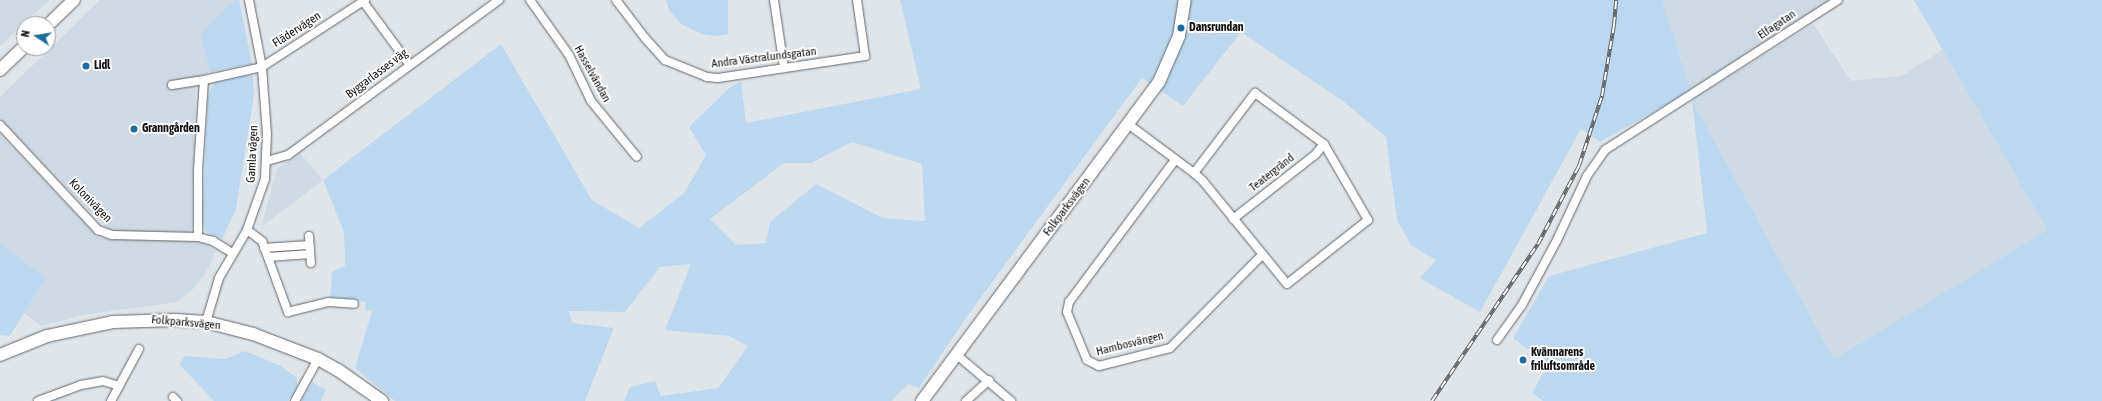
<!DOCTYPE html>
<html>
<head>
<meta charset="utf-8">
<style>
  body { margin:0 }
  #map { position:relative; width:2102px; height:401px; overflow:hidden; background:#e0e5ea; font-family:"Asap Condensed",sans-serif }
  div>[style] { position:absolute }
  [style*='--x'] { left:calc(var(--x)*1px); top:calc(var(--y)*1px); width:calc(var(--w)*1px); rotate:calc(var(--a)*1deg) }
  .built>* { inset:0; background:#ced9e3 }
  .green>* { inset:0; background:#bdd8ee }
  .roads { filter:drop-shadow(0 0 1px #616669) drop-shadow(0 0 1px #616669) }
  .street>* { height:8px; margin:-4px; padding:0 4px; transform-origin:4px; border-radius:4px; background:#fff }
  .secondary>* { height:12px; margin:-6px; padding:0 6px; transform-origin:6px; border-radius:6px; background:#fff }
  .rail>* { height:4px; margin-top:-2px; transform-origin:0; background:repeating-linear-gradient(90deg,#fff 0 8px,#626467 0 16px); box-sizing:border-box; border-block:1px solid #626467 }
  .dots>* { width:11px; height:11px; translate:-50% -50%; box-sizing:border-box; border:2px solid #fff; border-radius:50% }
  span { translate:-50% -50%; white-space:nowrap; text-align:center; line-height:1.15; -webkit-text-stroke:4px #fff; paint-order:stroke }
  .street-label { font-size:12px; color:#101113 }
  .poi-label { font-size:12px; color:#101113; font-weight:700 }
  .left { translate:0 -50%; text-align:left }
  .north { position:absolute; left:16px; top:16px; width:40px; height:40px; box-sizing:border-box; background:#fff; border:1px solid #9fa0a1; border-radius:50%; rotate:282deg; font-size:11px; font-weight:700; line-height:16px; text-align:center; color:#101113 }
  .north::after { content:''; display:block; margin:auto; width:14px; height:18px; background:#1e6c9e; clip-path:polygon(50% 0,100% 100%,50% 72%,0 100%) }
</style>
</head>
<body>
<div id="map">
  <div class="built">
    <i style="clip-path:polygon(0 0,49px 0,0 46px)"></i>
    <i style="clip-path:polygon(100px 0,235px 0,200px 34px,210px 72px,196px 77px,193px 227px,190px 232px,114px 231px,109px 229px,89px 211px,0 119px,0 97px)"></i>
    <i style="clip-path:polygon(1662px 0,1833px 0,1691px 91px)"></i>
    <i style="clip-path:polygon(1813px 24px,1851px 81px,1901px 76px,1943px 50px,2047px 230px,1834px 359px,1692px 100px)"></i>
    <i style="clip-path:polygon(0 134px,99px 238px,195px 241px,207px 245px,216px 251px,206px 273px,193px 289px,177px 302px,83px 315px,42px 326px,24px 313px,45px 277px,0 244px)"></i>
    <i style="clip-path:polygon(300px 153px,323px 180px,261px 227px,277px 169px)"></i>
  </div>
  <div class="green">
    <i style="clip-path:polygon(235px 0,239px 0,252px 64px,210px 72px,200px 34px)"></i>
    <i style="clip-path:polygon(666px 0,728px 0,728px 34px,716px 36px,701px 34px,681px 24px,669px 10px)"></i>
    <i style="clip-path:polygon(evenodd,900px 0,1662px 0,1691px 91px,1600px 142px,1581px 129px,1480px 312px,1420px 278px,1436px 260px,1411px 245px,1397px 220px,1386px 137px,1344px 102px,1241px 32px,1183px 106px,1142px 78px,968px 315px,919px 388px,908px 384px,892px 401px,624px 401px,630px 387px,655px 381px,661px 396px,718px 388px,748px 346px,729px 336px,665px 330px,691px 264px,660px 267px,625px 312px,569px 311px,572px 323px,614px 328px,585px 401px,395px 401px,355px 368px,372px 311px,365px 310px,366px 302px,330px 298px,332px 272px,345px 266px,344px 232px,323px 180px,501px 44px,592px 200px,639px 228px,684px 193px,706px 155px,689px 127px,729px 88px,741px 81px,746px 123px,921px 89px,900px 0,852px 142px,922px 164px,925px 221px,883px 218px,816px 184px,770px 222px,766px 243px,736px 245px,710px 219px,784px 163px,811px 163px,852px 142px)"></i>
    <i style="clip-path:polygon(1914px 0,2102px 0,2102px 401px,1543px 401px,1532px 393px,1548px 365px,1513px 338px,1549px 276px,1707px 233px,1692px 100px,1834px 359px,2047px 230px)"></i>
    <i style="clip-path:polygon(244px 75px,253px 76px,254px 95px,236px 209px,222px 239px,205px 231px,202px 219px,208px 95px,214px 83px)"></i>
    <i style="clip-path:polygon(0 244px,46px 277px,10px 336px,0 335px)"></i>
    <i style="clip-path:polygon(245px 351px,281px 366px,297px 378px,297px 388px,288px 401px,214px 401px,179px 364px,185px 356px,225px 359px)"></i>
    <i style="clip-path:polygon(312px 382px,326px 390px,321px 401px,302px 401px)"></i>
  </div>
  <div class="roads">
    <div class="street">
      <i style="--x:362;--y:0;--w:79;--a:53.7"></i>
      <i style="--x:530;--y:0;--w:67;--a:54.7"></i>
      <i style="--x:569;--y:55;--w:51;--a:64.4"></i>
      <i style="--x:591;--y:101;--w:72;--a:50.6"></i>
      <i style="--x:616;--y:0;--w:48;--a:52.7"></i>
      <i style="--x:645;--y:38;--w:30;--a:48"></i>
      <i style="--x:665;--y:60;--w:45;--a:22"></i>
      <i style="--x:707;--y:77;--w:11;--a:5"></i>
      <i style="--x:718;--y:78;--w:149;--a:-8.5"></i>
      <i style="--x:865;--y:56;--w:57;--a:-98.1"></i>
      <i style="--x:774;--y:0;--w:69;--a:81.6"></i>
      <i style="--x:172;--y:85;--w:32;--a:-9"></i>
      <i style="--x:204;--y:80;--w:59;--a:-12.6"></i>
      <i style="--x:262;--y:67;--w:123;--a:-33"></i>
      <i style="--x:1128;--y:124;--w:82;--a:36.6"></i>
      <i style="--x:1194;--y:173;--w:101;--a:-52.7"></i>
      <i style="--x:1255;--y:93;--w:86;--a:36.5"></i>
      <i style="--x:1324;--y:144;--w:88;--a:59.9"></i>
      <i style="--x:1368;--y:220;--w:103;--a:141.7"></i>
      <i style="--x:1287;--y:284;--w:133;--a:-129.2"></i>
      <i style="--x:1203;--y:181;--w:12;--a:-138"></i>
      <i style="--x:0;--y:125;--w:144;--a:47"></i>
      <i style="--x:98;--y:230;--w:15;--a:20"></i>
      <i style="--x:112;--y:235;--w:86;--a:1.3"></i>
      <i style="--x:198;--y:237;--w:16;--a:15"></i>
      <i style="--x:213;--y:241;--w:22;--a:32"></i>
      <i style="--x:1175;--y:160;--w:177;--a:126.7"></i>
      <i style="--x:1069;--y:302;--w:10;--a:101"></i>
      <i style="--x:1067;--y:312;--w:52;--a:67.4"></i>
      <i style="--x:1087;--y:360;--w:13;--a:27"></i>
      <i style="--x:1099;--y:366;--w:73;--a:-14.2"></i>
      <i style="--x:1170;--y:348;--w:131;--a:-45.3"></i>
      <i style="--x:267;--y:161;--w:22;--a:-16"></i>
      <i style="--x:288;--y:155;--w:262;--a:-36.3"></i>
      <i style="--x:1233;--y:219;--w:104;--a:-38"></i>
      <i style="--x:1315;--y:155;--w:14;--a:-51"></i>
      <i style="--x:247;--y:230;--w:19;--a:36"></i>
      <i style="--x:262;--y:241;--w:76;--a:69.9"></i>
      <i style="--x:288;--y:312;--w:41;--a:-14"></i>
      <i style="--x:328;--y:302;--w:26;--a:4"></i>
      <i style="--x:309;--y:236;--w:27;--a:86"></i>
      <i style="--x:198;--y:237;--w:67;--a:-90"></i>
      <i style="--x:198;--y:170;--w:90;--a:-86.2"></i>
      <i style="--x:264;--y:248;--w:45;--a:-3.8"></i>
      <i style="--x:268;--y:257;--w:42;--a:-4.1"></i>
      <i style="--x:206;--y:322;--w:46;--a:-73.5"></i>
      <i style="--x:219;--y:278;--w:56;--a:-59.7"></i>
      <i style="--x:247;--y:230;--w:54;--a:-70.6"></i>
      <i style="--x:265;--y:179;--w:45;--a:-87.5"></i>
      <i style="--x:267;--y:134;--w:67;--a:-94.3"></i>
      <i style="--x:262;--y:67;--w:68;--a:-101"></i>
      <i style="--x:1497;--y:340;--w:43;--a:-54.5"></i>
      <i style="--x:1522;--y:305;--w:74;--a:-61.7"></i>
      <i style="--x:1557;--y:240;--w:71;--a:-64.9"></i>
      <i style="--x:1587;--y:176;--w:32;--a:-55"></i>
      <i style="--x:1605;--y:150;--w:277;--a:-32.8"></i>
      <i style="--x:957;--y:355;--w:71;--a:40.4"></i>
      <i style="--x:173;--y:397;--w:6;--a:45"></i>
      <i style="--x:38;--y:401;--w:46;--a:-20.4"></i>
      <i style="--x:81;--y:385;--w:22;--a:-10"></i>
      <i style="--x:103;--y:381;--w:17;--a:17"></i>
      <i style="--x:111;--y:401;--w:59;--a:-61.7"></i>
      <i style="--x:295;--y:401;--w:48;--a:-61.3"></i>
      <i style="--x:966;--y:401;--w:31;--a:-42"></i>
    </div>
    <div class="secondary">
      <i style="--x:48;--y:25;--w:36;--a:-44"></i>
      <i style="--x:0;--y:70;--w:33;--a:-44"></i>
      <i style="--x:0;--y:355;--w:51;--a:-22"></i>
      <i style="--x:47;--y:336;--w:67;--a:-12"></i>
      <i style="--x:113;--y:322;--w:63;--a:-1.8"></i>
      <i style="--x:176;--y:320;--w:30;--a:4"></i>
      <i style="--x:206;--y:322;--w:49;--a:14.3"></i>
      <i style="--x:253;--y:334;--w:70;--a:21"></i>
      <i style="--x:318;--y:359;--w:23;--a:29"></i>
      <i style="--x:338;--y:370;--w:54;--a:35.2"></i>
      <i style="--x:922;--y:401;--w:397;--a:-53.4"></i>
      <i style="--x:1159;--y:82;--w:50;--a:-66.5"></i>
      <i style="--x:1179;--y:36;--w:36;--a:-81"></i>
    </div>
  </div>
  <div class="rail">
    <i style="--x:1432;--y:401;--w:189;--a:-56"></i>
    <i style="--x:1538;--y:244;--w:88;--a:-62.3"></i>
    <i style="--x:1579;--y:166;--w:74;--a:-71.8"></i>
    <i style="--x:1602;--y:96;--w:72;--a:-80.4"></i>
    <i style="--x:1614;--y:25;--w:25;--a:-85"></i>
  </div>
  <div class="dots">
    <i style="left:1181px;top:28px;background:#1e6c9e"></i>
    <i style="left:86px;top:66px;background:#1e6c9e"></i>
    <i style="left:134px;top:129px;background:#1e6c9e"></i>
    <i style="left:1523px;top:360px;background:#1e6c9e"></i>
  </div>
  <div class="street-label">
    <span style="left:1777px;top:25px;rotate:-34deg">Elfagatan</span>
    <span style="left:297px;top:30px;rotate:-33deg">Flädervägen</span>
    <span style="left:764px;top:58px;rotate:-7deg">Andra Västralundsgatan</span>
    <span style="left:377px;top:74px;rotate:-37deg">Byggarlasses väg</span>
    <span style="left:592px;top:74px;rotate:61deg">Hasselvändan</span>
    <span style="left:253px;top:154px;rotate:-87deg">Gamla vägen</span>
    <span style="left:1272px;top:173px;rotate:-38deg">Teatergränd</span>
    <span style="left:90px;top:201px;rotate:46deg">Kolonivägen</span>
    <span style="left:1067px;top:207px;rotate:-53deg">Folkparksvägen</span>
    <span style="left:186px;top:323px;rotate:5deg">Folkparksvägen</span>
    <span style="left:1130px;top:344px;rotate:-14deg">Hambosvängen</span>
  </div>
  <div class="poi-label">
    <span class="left" style="left:1189px;top:28px">Dansrundan</span>
    <span class="left" style="left:94px;top:66px">Lidl</span>
    <span class="left" style="left:142px;top:129px">Granngården</span>
    <span class="left" style="left:1531px;top:360px">Kvännarens<br>friluftsområde</span>
  </div>
  <div class="north">N</div>
</div>
</body>
</html>
